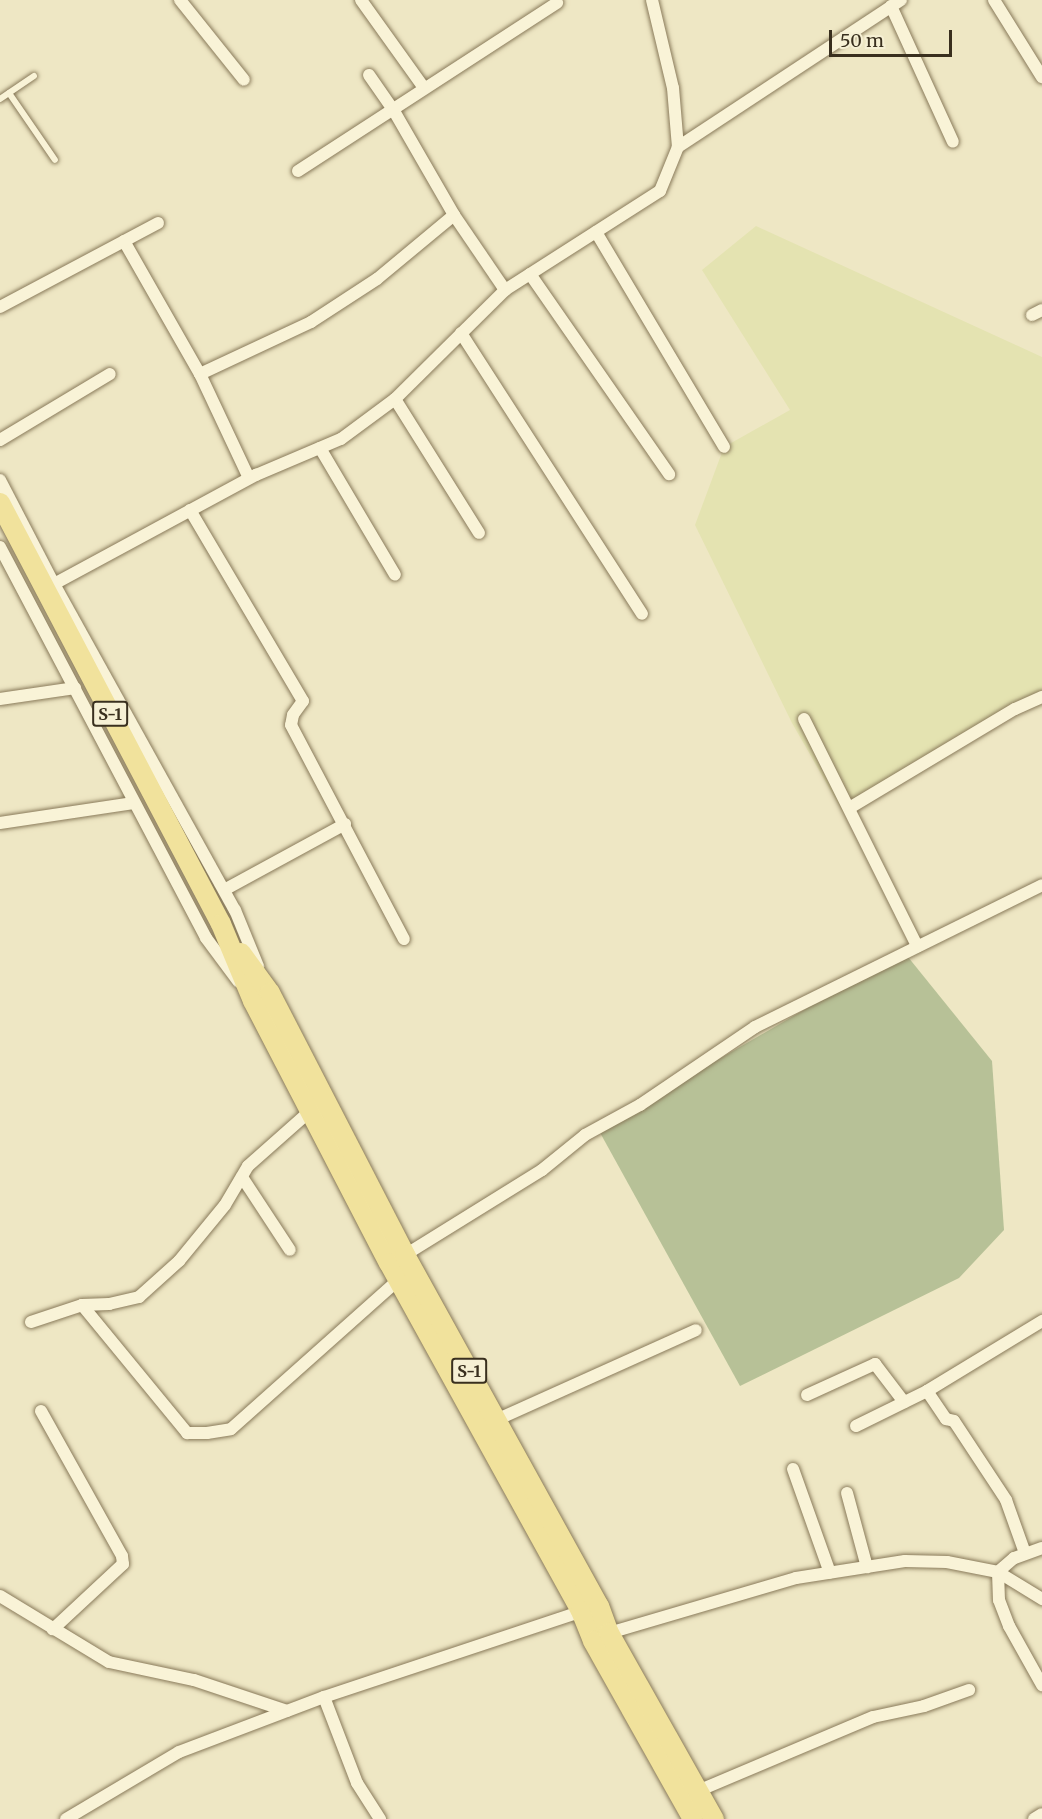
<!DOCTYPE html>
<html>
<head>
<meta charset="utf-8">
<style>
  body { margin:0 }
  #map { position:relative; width:1042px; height:1819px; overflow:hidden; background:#eee7c4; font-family:Merriweather,serif }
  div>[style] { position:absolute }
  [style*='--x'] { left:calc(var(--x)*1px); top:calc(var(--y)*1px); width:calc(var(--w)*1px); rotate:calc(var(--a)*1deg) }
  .farmland>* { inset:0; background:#e4e3b1 }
  .cemetery>* { inset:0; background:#b7c197 }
  .roads { filter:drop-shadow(0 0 2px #897a5a) drop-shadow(0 0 2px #897a5a) }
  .service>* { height:6px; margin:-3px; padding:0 3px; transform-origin:3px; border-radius:3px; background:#f9f3d7 }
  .minor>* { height:12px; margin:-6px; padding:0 6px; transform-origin:6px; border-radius:6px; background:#f9f3d7 }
  .primary>* { height:20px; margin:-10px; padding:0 10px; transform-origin:10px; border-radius:10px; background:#f1e29c }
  span { translate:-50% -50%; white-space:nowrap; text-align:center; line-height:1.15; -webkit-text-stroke:5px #f6f0d4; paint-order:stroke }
  .shield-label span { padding:2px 4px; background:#f6f0d4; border:2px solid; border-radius:4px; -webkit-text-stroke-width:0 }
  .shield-label { font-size:16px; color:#392f1e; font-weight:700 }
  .scale { position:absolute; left:829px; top:30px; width:123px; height:27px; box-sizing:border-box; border:3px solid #392f1e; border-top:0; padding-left:8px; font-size:18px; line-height:21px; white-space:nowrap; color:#392f1e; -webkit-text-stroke:4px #f6f0d4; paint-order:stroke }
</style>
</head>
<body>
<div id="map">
  <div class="farmland">
    <i style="clip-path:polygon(756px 226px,1042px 357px,1042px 700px,843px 812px,792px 723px,695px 525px,724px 447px,790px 410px,702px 270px)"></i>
  </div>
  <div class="cemetery">
    <i style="clip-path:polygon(904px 952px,992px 1061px,1004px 1230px,959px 1278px,740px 1386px,598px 1129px)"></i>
  </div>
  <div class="roads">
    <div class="service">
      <i style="--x:9;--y:93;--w:81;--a:55.5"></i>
      <i style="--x:0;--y:99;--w:41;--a:-34.1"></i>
    </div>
    <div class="minor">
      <i style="--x:180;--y:0;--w:102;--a:51.3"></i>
      <i style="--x:361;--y:0;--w:108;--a:54.4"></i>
      <i style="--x:652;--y:0;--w:90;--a:76.6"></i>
      <i style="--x:673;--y:88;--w:59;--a:85.2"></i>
      <i style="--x:994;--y:0;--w:91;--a:58.1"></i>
      <i style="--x:891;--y:6;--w:149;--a:65.5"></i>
      <i style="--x:369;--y:75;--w:44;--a:55.2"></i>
      <i style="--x:394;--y:111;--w:120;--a:60"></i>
      <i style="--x:454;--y:215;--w:91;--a:55.8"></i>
      <i style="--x:298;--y:171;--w:309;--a:-33"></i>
      <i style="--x:596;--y:232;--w:250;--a:59.2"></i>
      <i style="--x:124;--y:241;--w:153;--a:60.3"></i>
      <i style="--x:200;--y:374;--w:115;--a:64.8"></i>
      <i style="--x:530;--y:274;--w:244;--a:55.2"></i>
      <i style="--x:0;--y:307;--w:179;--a:-28"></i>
      <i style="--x:1032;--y:315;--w:11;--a:-27"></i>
      <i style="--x:461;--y:333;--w:334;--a:57.2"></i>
      <i style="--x:200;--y:374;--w:123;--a:-25.1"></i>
      <i style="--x:311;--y:322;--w:79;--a:-33.1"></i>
      <i style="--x:377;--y:279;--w:100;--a:-39.7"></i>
      <i style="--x:395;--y:399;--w:158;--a:57.9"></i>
      <i style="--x:0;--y:440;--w:128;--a:-31"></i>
      <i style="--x:320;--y:448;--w:147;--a:59.4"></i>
      <i style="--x:0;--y:480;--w:117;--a:62.6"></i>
      <i style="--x:54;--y:584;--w:373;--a:61"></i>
      <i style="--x:235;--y:910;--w:61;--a:67.7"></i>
      <i style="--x:190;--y:510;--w:222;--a:59.4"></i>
      <i style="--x:303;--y:701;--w:17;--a:126"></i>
      <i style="--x:293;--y:715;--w:10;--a:101"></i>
      <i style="--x:291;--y:725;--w:242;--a:62.2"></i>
      <i style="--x:0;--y:547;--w:442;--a:62.2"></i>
      <i style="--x:206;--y:938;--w:54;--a:53.3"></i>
      <i style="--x:54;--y:584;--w:230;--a:-28.4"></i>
      <i style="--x:256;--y:475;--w:92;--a:-23"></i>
      <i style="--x:341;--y:439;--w:67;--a:-36.5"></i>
      <i style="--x:395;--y:399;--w:155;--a:-44.7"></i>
      <i style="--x:505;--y:290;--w:184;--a:-32.6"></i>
      <i style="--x:660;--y:191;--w:48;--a:-67.8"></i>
      <i style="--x:678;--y:147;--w:267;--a:-33.4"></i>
      <i style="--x:0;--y:699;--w:76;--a:-8.3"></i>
      <i style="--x:804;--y:719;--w:254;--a:63.5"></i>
      <i style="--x:851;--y:807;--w:191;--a:-30.9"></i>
      <i style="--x:1015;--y:709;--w:30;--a:-24"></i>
      <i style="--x:0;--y:823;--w:135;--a:-8.5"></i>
      <i style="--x:224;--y:890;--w:138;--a:-28.6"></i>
      <i style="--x:242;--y:1177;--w:87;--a:56.7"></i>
      <i style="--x:405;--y:1255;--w:161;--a:-31.8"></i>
      <i style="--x:542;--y:1170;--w:55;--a:-39.1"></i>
      <i style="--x:585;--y:1135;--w:63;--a:-28.6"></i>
      <i style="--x:640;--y:1105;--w:139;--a:-34.1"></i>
      <i style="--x:755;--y:1027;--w:320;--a:-26.3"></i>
      <i style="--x:82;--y:1305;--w:166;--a:50.6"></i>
      <i style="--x:187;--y:1433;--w:20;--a:0"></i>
      <i style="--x:207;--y:1433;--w:24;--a:-9"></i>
      <i style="--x:231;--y:1429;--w:224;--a:-41.7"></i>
      <i style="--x:31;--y:1322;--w:54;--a:-18.4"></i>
      <i style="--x:82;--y:1305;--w:27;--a:-2"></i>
      <i style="--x:109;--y:1304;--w:31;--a:-13"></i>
      <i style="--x:139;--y:1297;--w:54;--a:-42"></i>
      <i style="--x:179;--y:1261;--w:72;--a:-50.6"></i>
      <i style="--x:225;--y:1205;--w:45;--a:-59.5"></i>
      <i style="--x:248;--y:1166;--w:83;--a:-41.6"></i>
      <i style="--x:927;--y:1391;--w:34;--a:56"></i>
      <i style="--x:946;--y:1419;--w:8;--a:14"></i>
      <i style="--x:954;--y:1421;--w:95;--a:56.6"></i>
      <i style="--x:1006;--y:1500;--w:56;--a:70.3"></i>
      <i style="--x:807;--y:1395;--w:75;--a:-24.5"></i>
      <i style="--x:875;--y:1364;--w:48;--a:52.7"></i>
      <i style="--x:41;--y:1411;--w:166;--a:60.8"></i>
      <i style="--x:122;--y:1556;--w:8;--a:83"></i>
      <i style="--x:123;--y:1564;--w:96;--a:137.1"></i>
      <i style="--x:496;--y:1420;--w:219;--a:-24.2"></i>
      <i style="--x:856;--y:1426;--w:79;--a:-26.2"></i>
      <i style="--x:927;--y:1391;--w:135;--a:-31.3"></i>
      <i style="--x:793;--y:1469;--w:110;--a:70.4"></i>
      <i style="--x:847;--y:1493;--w:77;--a:74.9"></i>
      <i style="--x:1042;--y:1548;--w:30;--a:160"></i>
      <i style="--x:1014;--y:1558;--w:21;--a:139"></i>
      <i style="--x:998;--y:1572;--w:28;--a:88"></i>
      <i style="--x:999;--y:1600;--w:28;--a:69"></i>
      <i style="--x:1009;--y:1626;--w:68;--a:60.8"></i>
      <i style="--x:0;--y:1596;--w:127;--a:31.2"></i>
      <i style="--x:109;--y:1662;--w:87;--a:12"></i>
      <i style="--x:194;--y:1680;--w:98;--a:18.4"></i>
      <i style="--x:609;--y:1633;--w:195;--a:-16.4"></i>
      <i style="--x:796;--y:1578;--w:110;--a:-8.9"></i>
      <i style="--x:905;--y:1561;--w:42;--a:1.4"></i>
      <i style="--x:947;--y:1562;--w:52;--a:11.1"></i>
      <i style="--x:998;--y:1572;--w:52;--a:31.5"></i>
      <i style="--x:324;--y:1697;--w:92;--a:69"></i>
      <i style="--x:357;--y:1783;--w:43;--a:57.4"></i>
      <i style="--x:693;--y:1793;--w:195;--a:-22.9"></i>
      <i style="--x:873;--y:1717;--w:52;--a:-12.2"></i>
      <i style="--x:924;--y:1706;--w:48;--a:-19.6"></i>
      <i style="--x:66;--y:1819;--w:131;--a:-30.7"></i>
      <i style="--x:179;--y:1752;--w:155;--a:-20.8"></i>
      <i style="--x:324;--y:1697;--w:276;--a:-18.4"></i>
      <i style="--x:1034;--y:1819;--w:9;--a:-32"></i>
    </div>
    <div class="primary">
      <i style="--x:0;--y:503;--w:475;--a:62.3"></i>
      <i style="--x:221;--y:924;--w:83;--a:67.4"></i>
      <i style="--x:253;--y:1001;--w:295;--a:62.6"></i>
      <i style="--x:389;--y:1263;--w:397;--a:61.1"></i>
      <i style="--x:581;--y:1611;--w:32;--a:68"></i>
      <i style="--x:593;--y:1641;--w:204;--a:60.7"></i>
      <i style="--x:241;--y:953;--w:49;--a:54.1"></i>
      <i style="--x:270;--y:993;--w:295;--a:62.7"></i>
      <i style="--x:405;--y:1255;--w:401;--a:61.1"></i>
      <i style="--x:599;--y:1606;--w:29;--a:70"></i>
      <i style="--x:609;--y:1633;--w:214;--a:60.6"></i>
    </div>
  </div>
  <div class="shield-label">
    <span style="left:110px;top:714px">S-1</span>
    <span style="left:469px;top:1371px">S-1</span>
  </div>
  <div class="scale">50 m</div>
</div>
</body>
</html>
